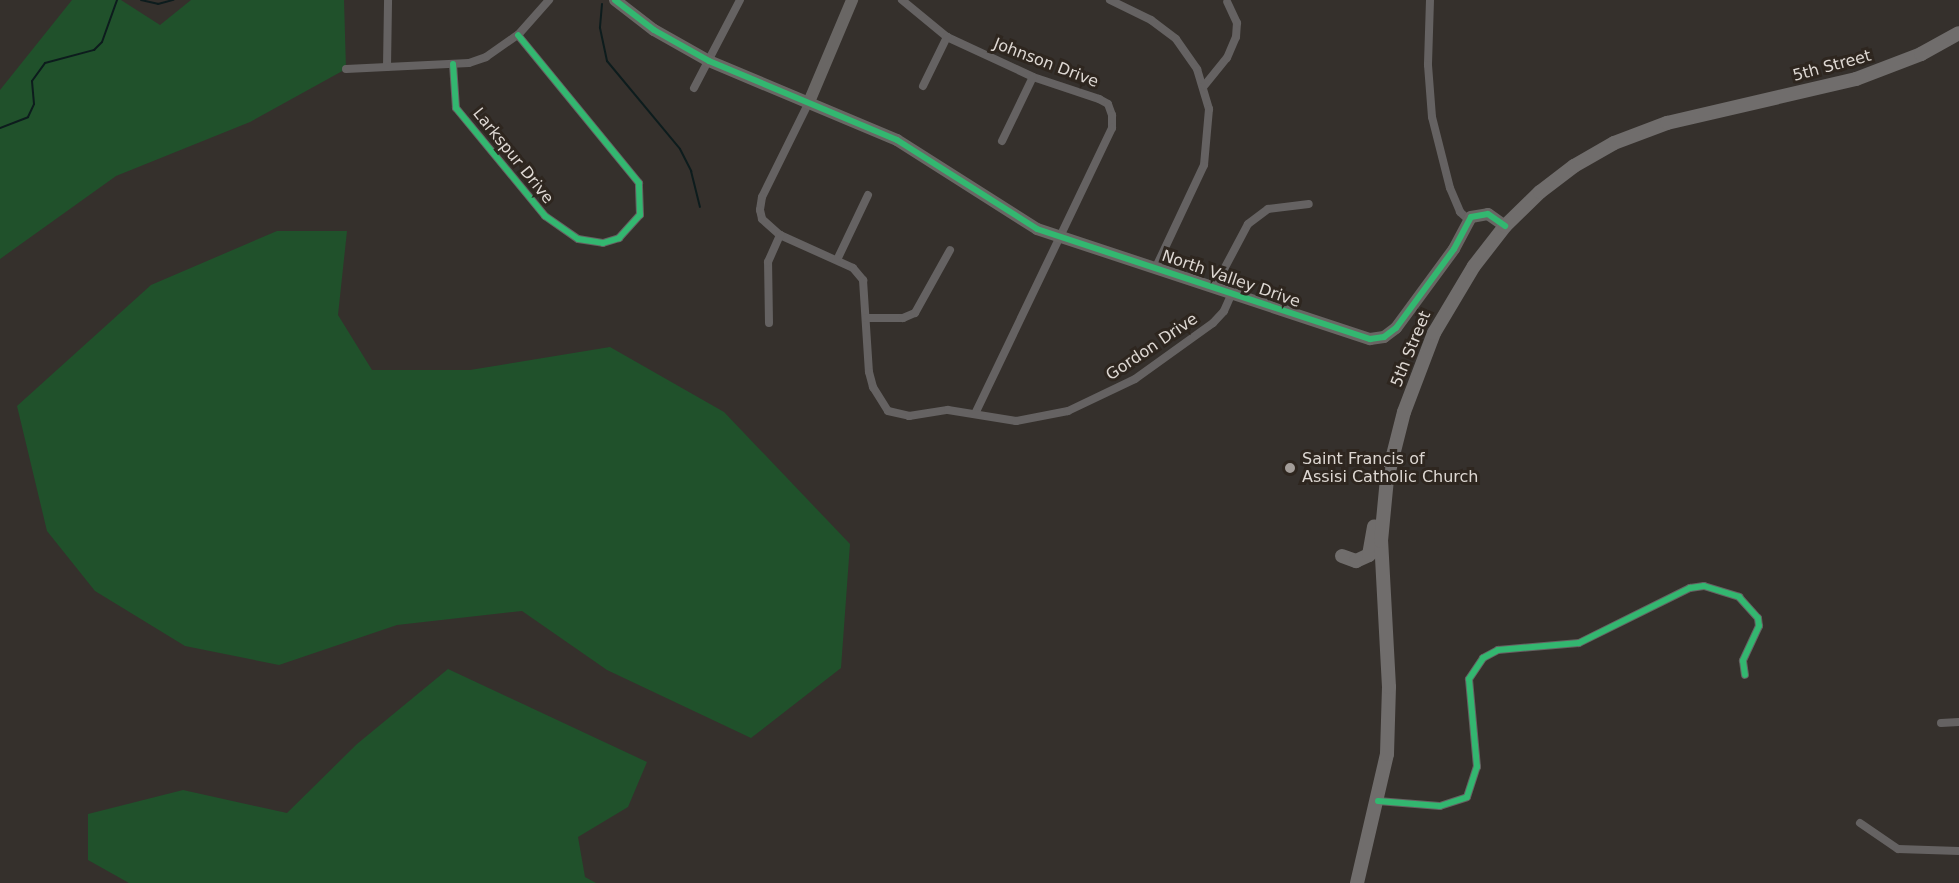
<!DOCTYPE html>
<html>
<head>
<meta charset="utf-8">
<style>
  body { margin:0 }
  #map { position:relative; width:1959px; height:883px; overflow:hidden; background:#35302c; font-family:"DejaVu Sans",sans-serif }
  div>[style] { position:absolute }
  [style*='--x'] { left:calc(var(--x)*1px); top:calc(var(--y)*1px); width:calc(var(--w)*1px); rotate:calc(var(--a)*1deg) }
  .green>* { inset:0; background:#20512b }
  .stream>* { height:2px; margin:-1px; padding:0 1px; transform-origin:1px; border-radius:1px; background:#0d1c1d }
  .street>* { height:8px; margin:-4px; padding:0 4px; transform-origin:4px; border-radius:4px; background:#656262 }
  .secondary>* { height:12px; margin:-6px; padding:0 6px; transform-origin:6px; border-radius:6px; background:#696664 }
  .primary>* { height:14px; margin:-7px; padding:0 7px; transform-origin:7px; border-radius:7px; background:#706d6c }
  .cycleway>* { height:6px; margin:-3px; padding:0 3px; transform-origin:3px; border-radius:3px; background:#33b770 }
  .dots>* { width:16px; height:16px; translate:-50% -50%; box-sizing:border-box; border:3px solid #2e261f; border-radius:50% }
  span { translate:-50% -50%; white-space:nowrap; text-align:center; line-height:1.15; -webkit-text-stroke:6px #2e261f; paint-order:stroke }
  .street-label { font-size:16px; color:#ded8d3 }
  .poi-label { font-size:16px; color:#ded8d3 }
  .left { translate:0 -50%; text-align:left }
</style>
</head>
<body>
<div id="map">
  <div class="green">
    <i style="clip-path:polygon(72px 0,121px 0,160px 25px,191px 0,344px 0,346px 69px,250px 122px,116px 176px,0 259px,0 90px)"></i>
    <i style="clip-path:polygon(277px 231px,347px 231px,338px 315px,372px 370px,470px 370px,610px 347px,724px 412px,850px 544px,841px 668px,751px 738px,607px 670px,522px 611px,397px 625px,279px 665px,185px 646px,95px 591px,47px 531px,17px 406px,151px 285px)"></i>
    <i style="clip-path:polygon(448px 669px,647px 762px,628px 807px,578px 837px,585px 877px,596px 883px,129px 883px,88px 860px,88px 814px,183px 790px,287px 813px,357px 744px)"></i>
  </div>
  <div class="stream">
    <i style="--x:141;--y:0;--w:17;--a:13"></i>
    <i style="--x:158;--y:4;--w:16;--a:-15"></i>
    <i style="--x:602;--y:4;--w:24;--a:95"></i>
    <i style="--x:600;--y:28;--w:34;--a:78"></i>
    <i style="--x:607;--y:61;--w:114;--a:50.3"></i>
    <i style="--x:680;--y:149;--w:25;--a:63"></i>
    <i style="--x:691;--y:171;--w:37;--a:76"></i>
    <i style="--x:0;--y:128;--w:30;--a:-21"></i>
    <i style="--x:28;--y:117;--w:14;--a:-65"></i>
    <i style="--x:34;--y:104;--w:23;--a:-95"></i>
    <i style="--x:32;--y:81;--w:22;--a:-54"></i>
    <i style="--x:45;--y:63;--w:51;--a:-14.9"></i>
    <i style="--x:94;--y:50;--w:11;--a:-45"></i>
    <i style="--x:102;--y:42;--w:45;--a:-70.3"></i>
  </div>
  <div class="street">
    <i style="--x:902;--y:0;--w:58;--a:39.4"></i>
    <i style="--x:947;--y:37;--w:95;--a:24.9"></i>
    <i style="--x:1033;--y:77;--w:70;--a:18.4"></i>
    <i style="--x:1099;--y:99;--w:10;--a:29"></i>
    <i style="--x:1108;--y:104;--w:12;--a:70"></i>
    <i style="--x:1112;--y:115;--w:13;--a:90"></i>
    <i style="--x:1112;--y:128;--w:315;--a:115.6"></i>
    <i style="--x:1110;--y:0;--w:46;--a:26"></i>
    <i style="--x:1151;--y:20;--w:31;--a:37"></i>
    <i style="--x:1176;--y:39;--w:37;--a:55"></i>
    <i style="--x:1197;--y:69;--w:42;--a:73.3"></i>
    <i style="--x:1209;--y:109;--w:56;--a:95.1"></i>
    <i style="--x:1204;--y:165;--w:113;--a:115.2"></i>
    <i style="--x:1430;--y:0;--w:65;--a:91.8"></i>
    <i style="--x:1428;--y:65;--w:52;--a:85.6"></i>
    <i style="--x:1432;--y:117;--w:73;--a:75.8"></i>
    <i style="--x:1450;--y:188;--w:26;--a:67"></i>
    <i style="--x:1460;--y:212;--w:12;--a:42"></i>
    <i style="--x:453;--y:64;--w:44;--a:86.1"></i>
    <i style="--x:456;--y:108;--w:140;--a:50.5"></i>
    <i style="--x:545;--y:216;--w:40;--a:34.9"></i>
    <i style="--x:578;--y:239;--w:25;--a:9"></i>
    <i style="--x:603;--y:243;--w:17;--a:-17"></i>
    <i style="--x:619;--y:238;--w:31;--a:-48"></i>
    <i style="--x:640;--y:215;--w:32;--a:-92"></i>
    <i style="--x:639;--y:183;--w:191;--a:-129.3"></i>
    <i style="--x:387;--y:67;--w:67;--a:-89.1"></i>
    <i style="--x:346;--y:69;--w:123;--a:-2.8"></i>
    <i style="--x:469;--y:63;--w:18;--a:-19"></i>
    <i style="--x:486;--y:57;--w:39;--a:-35"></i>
    <i style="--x:518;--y:35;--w:47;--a:-48.5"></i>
    <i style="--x:923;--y:86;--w:55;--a:-63.9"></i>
    <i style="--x:1204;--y:86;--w:36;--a:-51"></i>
    <i style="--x:1227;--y:58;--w:23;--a:-67"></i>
    <i style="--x:1236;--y:37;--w:14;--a:-86"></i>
    <i style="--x:1237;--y:23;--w:23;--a:-115"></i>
    <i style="--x:694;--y:88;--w:99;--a:-62.4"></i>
    <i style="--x:809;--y:102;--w:106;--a:116.3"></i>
    <i style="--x:762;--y:197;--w:13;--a:99"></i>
    <i style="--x:760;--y:210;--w:9;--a:77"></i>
    <i style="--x:762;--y:219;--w:24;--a:42"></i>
    <i style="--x:780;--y:235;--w:80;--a:24.3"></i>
    <i style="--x:853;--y:268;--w:16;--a:50"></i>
    <i style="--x:863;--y:280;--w:92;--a:86.3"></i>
    <i style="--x:869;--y:372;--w:16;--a:75"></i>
    <i style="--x:873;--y:387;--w:28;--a:58"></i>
    <i style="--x:888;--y:411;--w:22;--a:13"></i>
    <i style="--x:909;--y:416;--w:39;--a:-9"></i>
    <i style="--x:948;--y:410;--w:69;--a:9.2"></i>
    <i style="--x:1016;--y:421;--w:53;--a:-10.9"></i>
    <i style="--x:1068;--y:411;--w:74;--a:-25.5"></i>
    <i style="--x:1135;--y:379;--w:96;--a:-35.7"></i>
    <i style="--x:1213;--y:323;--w:16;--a:-47"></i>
    <i style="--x:1224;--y:311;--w:17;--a:-66"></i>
    <i style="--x:1002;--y:141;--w:71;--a:-64.2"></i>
    <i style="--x:837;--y:260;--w:72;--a:-64.5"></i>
    <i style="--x:1214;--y:288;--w:72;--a:-62"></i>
    <i style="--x:1248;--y:224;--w:25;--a:-37"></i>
    <i style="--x:1268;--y:209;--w:41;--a:-7"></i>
    <i style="--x:866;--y:318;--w:37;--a:0"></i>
    <i style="--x:903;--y:318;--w:13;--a:-23"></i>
    <i style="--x:915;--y:313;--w:72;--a:-60.9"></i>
    <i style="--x:769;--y:323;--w:61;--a:-90.9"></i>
    <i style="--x:768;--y:262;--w:30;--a:-66"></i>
    <i style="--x:1941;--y:723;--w:18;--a:-3"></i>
    <i style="--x:1378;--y:801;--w:62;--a:4.6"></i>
    <i style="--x:1440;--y:806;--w:28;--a:-18"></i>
    <i style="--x:1467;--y:797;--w:32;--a:-72"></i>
    <i style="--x:1477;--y:767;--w:88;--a:-95.2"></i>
    <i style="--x:1469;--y:679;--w:25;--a:-56"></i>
    <i style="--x:1483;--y:658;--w:17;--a:-28"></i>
    <i style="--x:1498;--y:650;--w:81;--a:-4.9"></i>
    <i style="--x:1579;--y:643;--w:124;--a:-26.4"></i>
    <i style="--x:1690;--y:588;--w:14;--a:-8"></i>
    <i style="--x:1704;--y:586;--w:37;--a:17"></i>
    <i style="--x:1739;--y:597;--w:28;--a:48"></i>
    <i style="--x:1758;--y:618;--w:8;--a:83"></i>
    <i style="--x:1759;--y:626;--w:38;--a:115"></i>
    <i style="--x:1743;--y:661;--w:14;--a:82"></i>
    <i style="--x:1860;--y:823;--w:46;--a:34.4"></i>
    <i style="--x:1898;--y:849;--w:61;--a:1.9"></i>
  </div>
  <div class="secondary">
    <i style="--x:615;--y:0;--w:49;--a:37.6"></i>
    <i style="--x:654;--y:30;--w:63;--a:29.4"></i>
    <i style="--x:709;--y:61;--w:204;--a:22.8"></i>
    <i style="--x:897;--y:140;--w:166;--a:32.4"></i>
    <i style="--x:1037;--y:229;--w:351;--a:18.3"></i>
    <i style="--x:1370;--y:339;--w:14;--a:-8"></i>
    <i style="--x:1384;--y:337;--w:15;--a:-37"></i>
    <i style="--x:1396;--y:328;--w:98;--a:-53.7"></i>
    <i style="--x:1454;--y:249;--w:36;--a:-62"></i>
    <i style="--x:1471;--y:217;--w:17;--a:-10"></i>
    <i style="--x:1488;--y:214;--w:21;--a:35"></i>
    <i style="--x:809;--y:102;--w:111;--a:-67.1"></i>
  </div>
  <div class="primary">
    <i style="--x:1342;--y:556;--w:15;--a:20"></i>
    <i style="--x:1356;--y:561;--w:14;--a:-25"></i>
    <i style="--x:1369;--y:555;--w:29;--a:-80"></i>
    <i style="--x:1357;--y:883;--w:132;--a:-76.9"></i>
    <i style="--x:1387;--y:754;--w:67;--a:-88.3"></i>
    <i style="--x:1389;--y:687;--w:146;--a:-93.1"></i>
    <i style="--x:1381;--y:541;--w:62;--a:-84.5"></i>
    <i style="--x:1387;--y:479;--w:69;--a:-75.8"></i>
    <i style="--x:1404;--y:412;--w:85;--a:-69.2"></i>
    <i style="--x:1434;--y:333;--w:78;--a:-59.2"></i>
    <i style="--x:1474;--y:266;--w:51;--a:-52.2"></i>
    <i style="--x:1505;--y:226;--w:49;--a:-44.2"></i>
    <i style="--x:1540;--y:192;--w:43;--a:-37.4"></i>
    <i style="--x:1574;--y:166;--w:46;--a:-29.9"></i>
    <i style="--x:1614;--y:143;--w:57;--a:-20.7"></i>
    <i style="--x:1667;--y:123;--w:194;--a:-13.1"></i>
    <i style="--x:1856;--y:79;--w:70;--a:-21"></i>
    <i style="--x:1921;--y:54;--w:43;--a:-28.9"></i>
  </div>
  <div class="cycleway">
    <i style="--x:615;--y:0;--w:49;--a:37.6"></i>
    <i style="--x:654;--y:30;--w:63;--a:29.4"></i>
    <i style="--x:709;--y:61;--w:204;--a:22.8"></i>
    <i style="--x:897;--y:140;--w:166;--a:32.4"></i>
    <i style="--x:1037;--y:229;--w:351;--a:18.3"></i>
    <i style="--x:1370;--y:339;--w:14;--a:-8"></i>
    <i style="--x:1384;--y:337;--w:15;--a:-37"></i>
    <i style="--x:1396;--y:328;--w:98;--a:-53.7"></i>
    <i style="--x:1454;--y:249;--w:36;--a:-62"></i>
    <i style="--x:1471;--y:217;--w:17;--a:-10"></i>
    <i style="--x:1488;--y:214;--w:21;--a:35"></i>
    <i style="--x:453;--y:64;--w:44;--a:86.1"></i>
    <i style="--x:456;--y:108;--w:140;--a:50.5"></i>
    <i style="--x:545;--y:216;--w:40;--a:34.9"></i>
    <i style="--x:578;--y:239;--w:25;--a:9"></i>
    <i style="--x:603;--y:243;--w:17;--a:-17"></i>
    <i style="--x:619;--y:238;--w:31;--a:-48"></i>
    <i style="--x:640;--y:215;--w:32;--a:-92"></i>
    <i style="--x:639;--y:183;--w:191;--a:-129.3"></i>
    <i style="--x:1378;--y:801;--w:62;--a:4.6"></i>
    <i style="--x:1440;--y:806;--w:28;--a:-18"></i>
    <i style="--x:1467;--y:797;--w:32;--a:-72"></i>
    <i style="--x:1477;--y:767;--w:88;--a:-95.2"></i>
    <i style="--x:1469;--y:679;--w:25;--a:-56"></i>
    <i style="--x:1483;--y:658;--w:17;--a:-28"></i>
    <i style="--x:1498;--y:650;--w:81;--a:-4.9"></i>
    <i style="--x:1579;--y:643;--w:124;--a:-26.4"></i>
    <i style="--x:1690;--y:588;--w:14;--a:-8"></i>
    <i style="--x:1704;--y:586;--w:37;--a:17"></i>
    <i style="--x:1739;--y:597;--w:28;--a:48"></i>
    <i style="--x:1758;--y:618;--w:8;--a:83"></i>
    <i style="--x:1759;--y:626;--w:38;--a:115"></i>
    <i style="--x:1743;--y:661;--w:14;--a:82"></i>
  </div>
  <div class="dots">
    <i style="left:1290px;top:468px;background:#a39d99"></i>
  </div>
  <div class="street-label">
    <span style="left:1046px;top:63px;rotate:21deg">Johnson Drive</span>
    <span style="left:1832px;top:66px;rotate:-15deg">5th Street</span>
    <span style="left:513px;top:156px;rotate:51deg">Larkspur Drive</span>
    <span style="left:1231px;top:279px;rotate:19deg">North Valley Drive</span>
    <span style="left:1152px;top:347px;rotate:-34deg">Gordon Drive</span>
    <span style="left:1411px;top:349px;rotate:-68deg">5th Street</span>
  </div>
  <div class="poi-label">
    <span class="left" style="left:1302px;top:468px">Saint Francis of<br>Assisi Catholic Church</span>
  </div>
</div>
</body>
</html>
